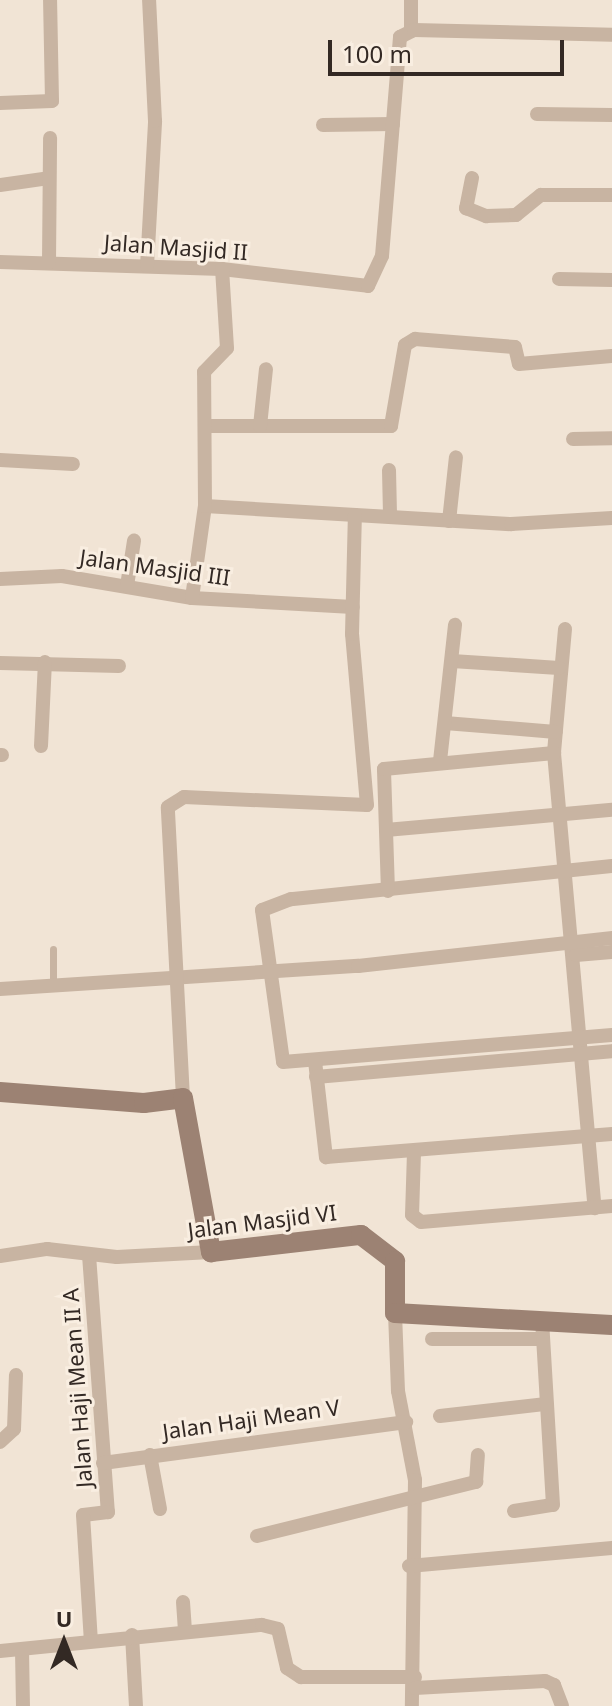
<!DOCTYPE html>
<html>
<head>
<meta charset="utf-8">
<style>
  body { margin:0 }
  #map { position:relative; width:612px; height:1706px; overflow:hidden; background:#f1e4d5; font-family:"Noto Sans",sans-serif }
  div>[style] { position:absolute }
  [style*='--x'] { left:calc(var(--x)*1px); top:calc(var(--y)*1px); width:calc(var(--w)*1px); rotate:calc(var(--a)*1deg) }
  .lane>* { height:7px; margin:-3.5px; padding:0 3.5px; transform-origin:3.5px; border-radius:3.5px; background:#c8b4a2 }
  .street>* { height:14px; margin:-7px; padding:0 7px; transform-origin:7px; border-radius:7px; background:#c8b4a2 }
  .secondary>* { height:20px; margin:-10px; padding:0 10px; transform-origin:10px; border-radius:10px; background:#9c8273 }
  span { translate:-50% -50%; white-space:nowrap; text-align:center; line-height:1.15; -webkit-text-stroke:6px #f9eee1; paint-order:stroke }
  .street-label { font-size:22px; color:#332924 }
  .north { position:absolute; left:24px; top:1602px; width:80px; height:80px; -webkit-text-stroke:6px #f9eee1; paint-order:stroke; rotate:0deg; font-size:22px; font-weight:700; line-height:32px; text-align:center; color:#332924 }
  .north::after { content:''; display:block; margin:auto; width:28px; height:36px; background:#332924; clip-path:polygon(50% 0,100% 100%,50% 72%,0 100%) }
  .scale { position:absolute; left:328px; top:40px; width:236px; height:36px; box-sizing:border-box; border:4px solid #332924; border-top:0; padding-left:10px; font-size:24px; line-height:28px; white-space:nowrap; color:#332924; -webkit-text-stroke:6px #f9eee1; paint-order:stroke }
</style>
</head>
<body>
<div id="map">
  <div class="lane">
    <i style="--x:53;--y:949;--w:37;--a:90"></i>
  </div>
  <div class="street">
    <i style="--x:411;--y:31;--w:31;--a:-90"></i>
    <i style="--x:0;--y:103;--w:52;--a:-2.2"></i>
    <i style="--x:52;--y:101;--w:101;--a:-91.1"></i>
    <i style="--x:537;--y:114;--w:75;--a:0.8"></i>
    <i style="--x:323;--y:125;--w:70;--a:-0.8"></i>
    <i style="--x:472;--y:178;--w:31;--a:101"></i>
    <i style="--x:466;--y:208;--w:22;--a:22"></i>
    <i style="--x:486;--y:216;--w:30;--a:-2"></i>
    <i style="--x:516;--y:215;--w:32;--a:-39"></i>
    <i style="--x:541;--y:195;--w:71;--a:0"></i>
    <i style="--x:0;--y:185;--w:49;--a:-8.1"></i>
    <i style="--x:0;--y:262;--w:222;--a:1.8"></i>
    <i style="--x:222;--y:269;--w:147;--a:6.6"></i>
    <i style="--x:368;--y:286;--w:33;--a:-65"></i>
    <i style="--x:382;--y:256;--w:220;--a:-85.3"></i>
    <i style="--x:400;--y:37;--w:16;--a:-27"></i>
    <i style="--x:414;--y:30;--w:198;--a:1.4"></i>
    <i style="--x:49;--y:262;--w:124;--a:-89.5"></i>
    <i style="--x:147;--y:266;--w:145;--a:-86.8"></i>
    <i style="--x:155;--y:121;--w:121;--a:-92.8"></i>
    <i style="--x:559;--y:279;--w:53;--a:1.1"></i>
    <i style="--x:206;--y:426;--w:185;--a:0"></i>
    <i style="--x:391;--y:426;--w:82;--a:-80.2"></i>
    <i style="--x:405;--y:345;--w:12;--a:-31"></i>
    <i style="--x:415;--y:339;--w:100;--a:4.6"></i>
    <i style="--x:515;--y:347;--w:17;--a:77"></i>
    <i style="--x:519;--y:364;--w:93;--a:-4.9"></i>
    <i style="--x:260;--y:426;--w:57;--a:-84"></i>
    <i style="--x:573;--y:439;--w:39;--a:-1"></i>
    <i style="--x:0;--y:460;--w:73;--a:3.1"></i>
    <i style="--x:389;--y:470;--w:44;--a:88.7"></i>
    <i style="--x:205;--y:506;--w:307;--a:3.4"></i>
    <i style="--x:511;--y:524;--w:101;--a:-3.4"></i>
    <i style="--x:449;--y:521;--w:64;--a:-83.8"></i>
    <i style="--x:0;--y:579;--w:62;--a:-2.8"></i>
    <i style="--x:62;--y:576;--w:132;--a:9.6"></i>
    <i style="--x:192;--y:598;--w:161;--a:3.2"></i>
    <i style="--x:127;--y:586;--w:46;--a:-81.2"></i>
    <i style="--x:192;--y:598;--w:93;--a:-82"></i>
    <i style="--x:205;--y:506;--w:134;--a:-90.4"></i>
    <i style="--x:204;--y:372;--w:33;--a:-46"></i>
    <i style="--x:227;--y:348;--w:79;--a:-93.6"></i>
    <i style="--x:565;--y:629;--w:124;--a:95.1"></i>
    <i style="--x:554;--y:753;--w:457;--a:84.9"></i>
    <i style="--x:452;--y:661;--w:107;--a:3.7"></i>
    <i style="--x:0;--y:663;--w:119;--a:1.4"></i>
    <i style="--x:445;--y:723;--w:111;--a:4.6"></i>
    <i style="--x:41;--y:746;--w:84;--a:-87.3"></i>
    <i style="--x:0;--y:755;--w:2;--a:0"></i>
    <i style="--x:440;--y:761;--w:137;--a:-83.7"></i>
    <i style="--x:386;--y:830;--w:227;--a:-5.1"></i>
    <i style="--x:612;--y:866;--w:323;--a:174.1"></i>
    <i style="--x:291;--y:899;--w:31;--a:159"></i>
    <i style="--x:262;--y:910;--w:153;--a:82.1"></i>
    <i style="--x:283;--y:1062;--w:330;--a:-4.7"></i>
    <i style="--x:388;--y:891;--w:122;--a:-91.9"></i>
    <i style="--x:384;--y:769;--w:171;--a:-5.4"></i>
    <i style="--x:576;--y:955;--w:36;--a:-5"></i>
    <i style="--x:0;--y:989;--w:359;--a:-3.7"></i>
    <i style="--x:358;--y:966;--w:256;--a:-6.3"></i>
    <i style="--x:315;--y:1061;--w:97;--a:83.5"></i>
    <i style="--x:326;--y:1157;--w:287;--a:-4.6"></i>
    <i style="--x:316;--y:1077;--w:297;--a:-5"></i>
    <i style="--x:183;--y:1098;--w:291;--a:-93"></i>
    <i style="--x:168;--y:807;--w:19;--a:-32"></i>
    <i style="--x:184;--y:797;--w:183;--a:2.5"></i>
    <i style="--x:367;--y:805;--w:172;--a:-95"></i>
    <i style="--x:352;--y:634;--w:119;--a:-88.6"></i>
    <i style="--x:414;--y:1152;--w:63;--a:91.8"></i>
    <i style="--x:412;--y:1215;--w:11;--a:38"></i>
    <i style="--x:421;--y:1222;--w:192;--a:-4.8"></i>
    <i style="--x:89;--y:1255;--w:258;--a:85.8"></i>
    <i style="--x:108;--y:1512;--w:25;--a:173"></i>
    <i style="--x:83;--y:1515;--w:126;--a:86.4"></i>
    <i style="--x:0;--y:1256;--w:48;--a:-8.5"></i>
    <i style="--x:47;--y:1249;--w:70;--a:6.5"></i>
    <i style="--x:117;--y:1257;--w:94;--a:-3"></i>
    <i style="--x:395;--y:1313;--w:78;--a:87.8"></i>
    <i style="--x:398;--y:1391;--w:91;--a:79.2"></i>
    <i style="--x:415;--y:1480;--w:226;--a:90.8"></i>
    <i style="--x:432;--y:1339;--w:110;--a:0"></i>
    <i style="--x:440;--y:1416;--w:107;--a:-6.5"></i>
    <i style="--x:0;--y:1442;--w:19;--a:-43"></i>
    <i style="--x:14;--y:1429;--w:54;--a:-87.9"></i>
    <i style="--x:150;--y:1455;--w:55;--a:79.5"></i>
    <i style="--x:103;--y:1463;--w:306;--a:-7.7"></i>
    <i style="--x:514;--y:1511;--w:39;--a:-9"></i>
    <i style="--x:553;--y:1505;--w:184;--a:-93.4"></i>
    <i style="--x:257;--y:1536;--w:226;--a:-13.9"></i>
    <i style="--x:476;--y:1482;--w:27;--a:-86"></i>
    <i style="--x:409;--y:1566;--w:204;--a:-5.1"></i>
    <i style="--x:183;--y:1602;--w:28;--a:86"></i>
    <i style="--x:132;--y:1635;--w:71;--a:86.8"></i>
    <i style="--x:22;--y:1650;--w:56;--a:89"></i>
    <i style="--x:0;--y:1651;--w:263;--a:-5.7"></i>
    <i style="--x:262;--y:1625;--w:16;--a:14"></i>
    <i style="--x:278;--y:1629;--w:40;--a:77"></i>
    <i style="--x:287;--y:1668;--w:17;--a:33"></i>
    <i style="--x:301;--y:1677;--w:114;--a:0"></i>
    <i style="--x:415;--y:1688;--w:130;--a:-3.1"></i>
    <i style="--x:545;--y:1681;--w:10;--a:24"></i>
    <i style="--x:554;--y:1685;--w:22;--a:69"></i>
  </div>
  <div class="secondary">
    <i style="--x:0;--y:1092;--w:144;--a:4.4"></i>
    <i style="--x:144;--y:1103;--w:39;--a:-7"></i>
    <i style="--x:183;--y:1098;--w:157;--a:79.7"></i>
    <i style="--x:211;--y:1252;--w:151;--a:-6.5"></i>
    <i style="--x:361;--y:1235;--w:43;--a:37.4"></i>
    <i style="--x:395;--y:1261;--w:52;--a:90"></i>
    <i style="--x:395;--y:1313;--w:217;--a:3.2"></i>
  </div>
  <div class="street-label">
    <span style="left:176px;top:247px;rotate:4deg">Jalan Masjid II</span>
    <span style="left:155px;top:567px;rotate:8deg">Jalan Masjid III</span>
    <span style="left:262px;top:1221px;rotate:-7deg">Jalan Masjid VI</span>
    <span style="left:77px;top:1388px;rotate:-94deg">Jalan Haji Mean II A</span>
    <span style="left:251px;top:1419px;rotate:-8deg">Jalan Haji Mean V</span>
  </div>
  <div class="north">U</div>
  <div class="scale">100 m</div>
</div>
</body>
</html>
